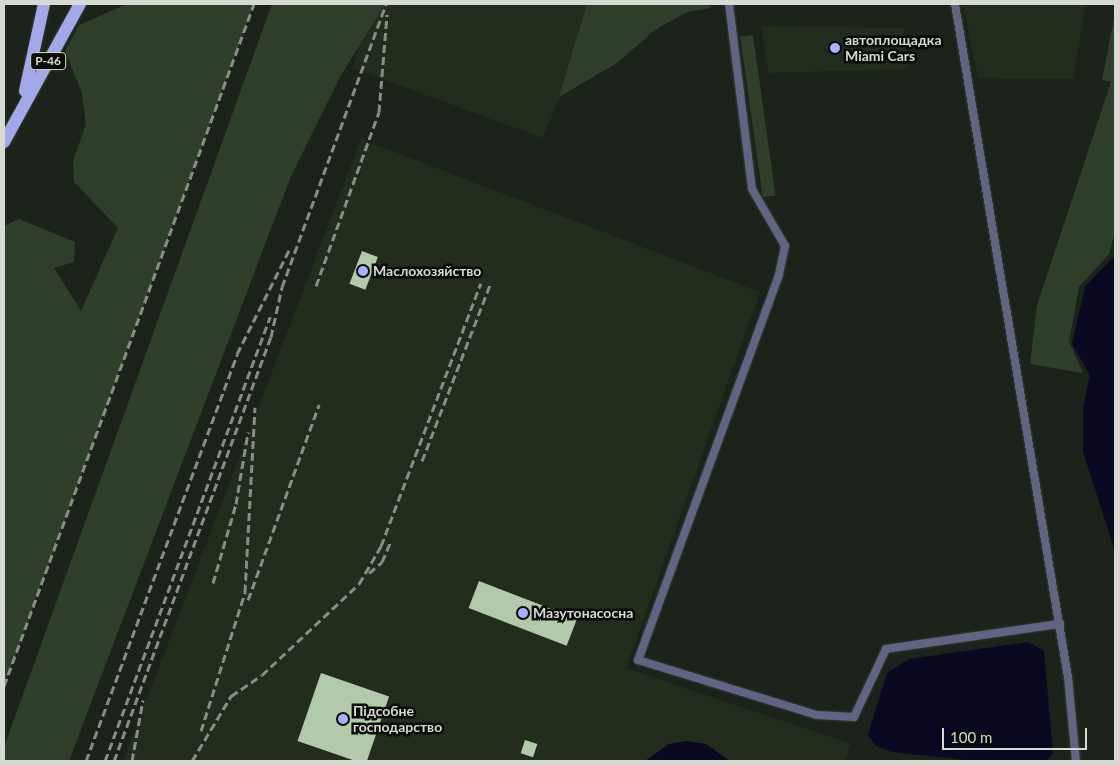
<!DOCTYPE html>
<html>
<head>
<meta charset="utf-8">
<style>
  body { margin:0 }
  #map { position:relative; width:1119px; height:765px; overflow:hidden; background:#1c231a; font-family:Lato,sans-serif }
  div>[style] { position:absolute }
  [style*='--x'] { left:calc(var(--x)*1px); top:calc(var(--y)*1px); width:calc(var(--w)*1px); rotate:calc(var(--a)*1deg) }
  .built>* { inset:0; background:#222d1e }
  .green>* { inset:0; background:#303f2b; transform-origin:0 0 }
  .water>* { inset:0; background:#0a0921 }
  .building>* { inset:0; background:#b2c9ab; transform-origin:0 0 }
  .roads { filter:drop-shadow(0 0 1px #363d34) drop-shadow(0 0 1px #363d34) }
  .street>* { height:8px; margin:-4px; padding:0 4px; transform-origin:4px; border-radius:4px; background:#616483 }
  .primary>* { height:12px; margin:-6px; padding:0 6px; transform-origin:6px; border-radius:6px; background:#a2a8e8 }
  .rail>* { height:3px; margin-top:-1.5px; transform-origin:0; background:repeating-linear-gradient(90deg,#888e86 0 8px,transparent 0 12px) }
  .dots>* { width:14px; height:14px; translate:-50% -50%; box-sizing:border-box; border:2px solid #090c08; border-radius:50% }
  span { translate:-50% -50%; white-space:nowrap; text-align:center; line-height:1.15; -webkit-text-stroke:5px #090c08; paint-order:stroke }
  .shield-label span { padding:1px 4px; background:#090c08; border:1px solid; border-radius:4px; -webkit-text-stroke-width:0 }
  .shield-label { font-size:12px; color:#d5dad3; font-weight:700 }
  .poi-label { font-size:14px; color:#d5dad3; font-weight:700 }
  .left { translate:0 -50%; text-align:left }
  .frame { position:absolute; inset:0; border:5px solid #d5dad3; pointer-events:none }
  .scale { position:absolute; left:942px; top:728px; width:145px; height:22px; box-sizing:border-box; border:2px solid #d5dad3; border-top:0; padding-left:6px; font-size:15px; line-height:18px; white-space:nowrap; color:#d5dad3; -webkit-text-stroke:4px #090c08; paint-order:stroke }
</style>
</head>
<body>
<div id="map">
  <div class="built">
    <i style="clip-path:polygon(373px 4px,597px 4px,543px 138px,352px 68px)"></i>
    <i style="clip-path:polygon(963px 4px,1086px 4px,1073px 79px,978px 78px)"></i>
    <i style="clip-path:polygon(762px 26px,904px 28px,908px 69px,768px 73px)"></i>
    <i style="clip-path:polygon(361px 139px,760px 292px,626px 668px,851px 744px,845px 761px,123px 761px)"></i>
  </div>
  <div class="green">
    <i style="clip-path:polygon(127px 4px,254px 4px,4px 686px,4px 226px,19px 219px,75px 242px,74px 262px,54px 268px,81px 311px,118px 228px,74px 182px,73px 161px,86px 124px,82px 93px,65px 51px,79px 25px)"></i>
    <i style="clip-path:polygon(272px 4px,385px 4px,340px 77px,291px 176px,69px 761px,4px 761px,4px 747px)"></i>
    <i style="clip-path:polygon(587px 4px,709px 4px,711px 8px,687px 12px,655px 30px,617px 63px,559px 97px)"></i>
    <i style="clip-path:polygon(1115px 13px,1115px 231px,1109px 254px,1079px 287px,1069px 342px,1083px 373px,1030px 364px,1037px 305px,1111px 82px,1102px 80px)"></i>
    <i style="left:753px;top:35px;width:162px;height:13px;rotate:82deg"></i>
  </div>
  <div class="water">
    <i style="clip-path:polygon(1115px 255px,1115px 551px,1083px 452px,1083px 409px,1090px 375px,1072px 344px,1085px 287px)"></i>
    <i style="clip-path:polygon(1028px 642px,1044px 651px,1053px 753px,1046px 761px,975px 761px,892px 752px,876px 746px,868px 735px,887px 673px,909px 659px)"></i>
    <i style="clip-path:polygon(687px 741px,706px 744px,730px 761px,645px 761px,669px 744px)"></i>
  </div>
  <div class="building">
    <i style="left:362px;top:251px;width:17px;height:35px;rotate:21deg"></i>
    <i style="left:479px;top:581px;width:105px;height:29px;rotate:21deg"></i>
    <i style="left:321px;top:673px;width:72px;height:72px;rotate:19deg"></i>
    <i style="left:525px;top:740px;width:13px;height:14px;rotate:18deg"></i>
  </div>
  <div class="roads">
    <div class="street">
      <i style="--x:729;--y:4;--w:186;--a:82.9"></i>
      <i style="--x:752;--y:189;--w:66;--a:59.9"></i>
      <i style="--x:785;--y:246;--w:30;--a:102"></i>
      <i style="--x:779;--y:275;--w:410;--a:110.1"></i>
      <i style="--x:638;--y:660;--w:187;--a:17.1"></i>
      <i style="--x:817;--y:715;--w:37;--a:3"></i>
      <i style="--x:854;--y:717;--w:75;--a:-64.8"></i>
      <i style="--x:886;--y:649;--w:176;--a:-8.2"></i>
      <i style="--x:955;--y:4;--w:682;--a:80.47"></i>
      <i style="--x:1068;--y:677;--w:84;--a:84.6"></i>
    </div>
    <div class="primary">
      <i style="--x:25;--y:91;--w:89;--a:-77.7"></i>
      <i style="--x:4;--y:142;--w:158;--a:-61.2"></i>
    </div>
  </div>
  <div class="rail">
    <i style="--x:316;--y:286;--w:185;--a:-70.1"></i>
    <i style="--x:379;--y:112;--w:98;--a:-85.3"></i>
    <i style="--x:422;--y:461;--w:189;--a:-68.9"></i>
    <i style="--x:369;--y:573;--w:17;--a:-40"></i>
    <i style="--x:382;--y:562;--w:21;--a:-67"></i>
    <i style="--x:213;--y:583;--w:82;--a:-73.8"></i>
    <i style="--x:236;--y:504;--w:73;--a:-80.5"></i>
    <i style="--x:248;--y:600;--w:208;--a:-70"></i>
    <i style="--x:4;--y:686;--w:726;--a:-69.87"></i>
    <i style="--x:201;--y:731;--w:146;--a:-72.4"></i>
    <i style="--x:245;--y:592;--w:185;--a:-86.9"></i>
    <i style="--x:86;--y:761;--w:434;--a:-69.6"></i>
    <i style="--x:237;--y:354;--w:119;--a:-63.4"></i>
    <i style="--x:105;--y:761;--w:474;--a:-69.6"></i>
    <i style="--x:114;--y:761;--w:452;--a:-69.7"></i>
    <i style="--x:271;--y:337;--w:51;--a:-77.6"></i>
    <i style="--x:282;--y:287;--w:302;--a:-69.8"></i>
    <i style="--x:132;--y:761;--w:62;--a:-79.8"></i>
    <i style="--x:192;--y:761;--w:76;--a:-59"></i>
    <i style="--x:231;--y:696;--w:37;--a:-34"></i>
    <i style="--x:262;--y:675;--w:133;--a:-43.2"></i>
    <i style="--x:359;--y:584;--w:44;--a:-59.9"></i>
    <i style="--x:381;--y:546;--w:281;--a:-69.2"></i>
  </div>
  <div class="dots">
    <i style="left:835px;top:48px;background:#aab0fc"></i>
    <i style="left:363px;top:271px;background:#aab0fc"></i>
    <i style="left:523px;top:613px;background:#aab0fc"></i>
    <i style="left:343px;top:719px;background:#aab0fc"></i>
  </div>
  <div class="shield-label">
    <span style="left:48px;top:61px">Р-46</span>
  </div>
  <div class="poi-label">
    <span class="left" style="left:845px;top:48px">автоплощадка<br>Miami Cars</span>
    <span class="left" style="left:373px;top:271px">Маслохозяйство</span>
    <span class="left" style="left:533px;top:613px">Мазутонасосна</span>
    <span class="left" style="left:353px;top:719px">Підсобне<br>господарство</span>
  </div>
  <div class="frame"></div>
  <div class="scale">100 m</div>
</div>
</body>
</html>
